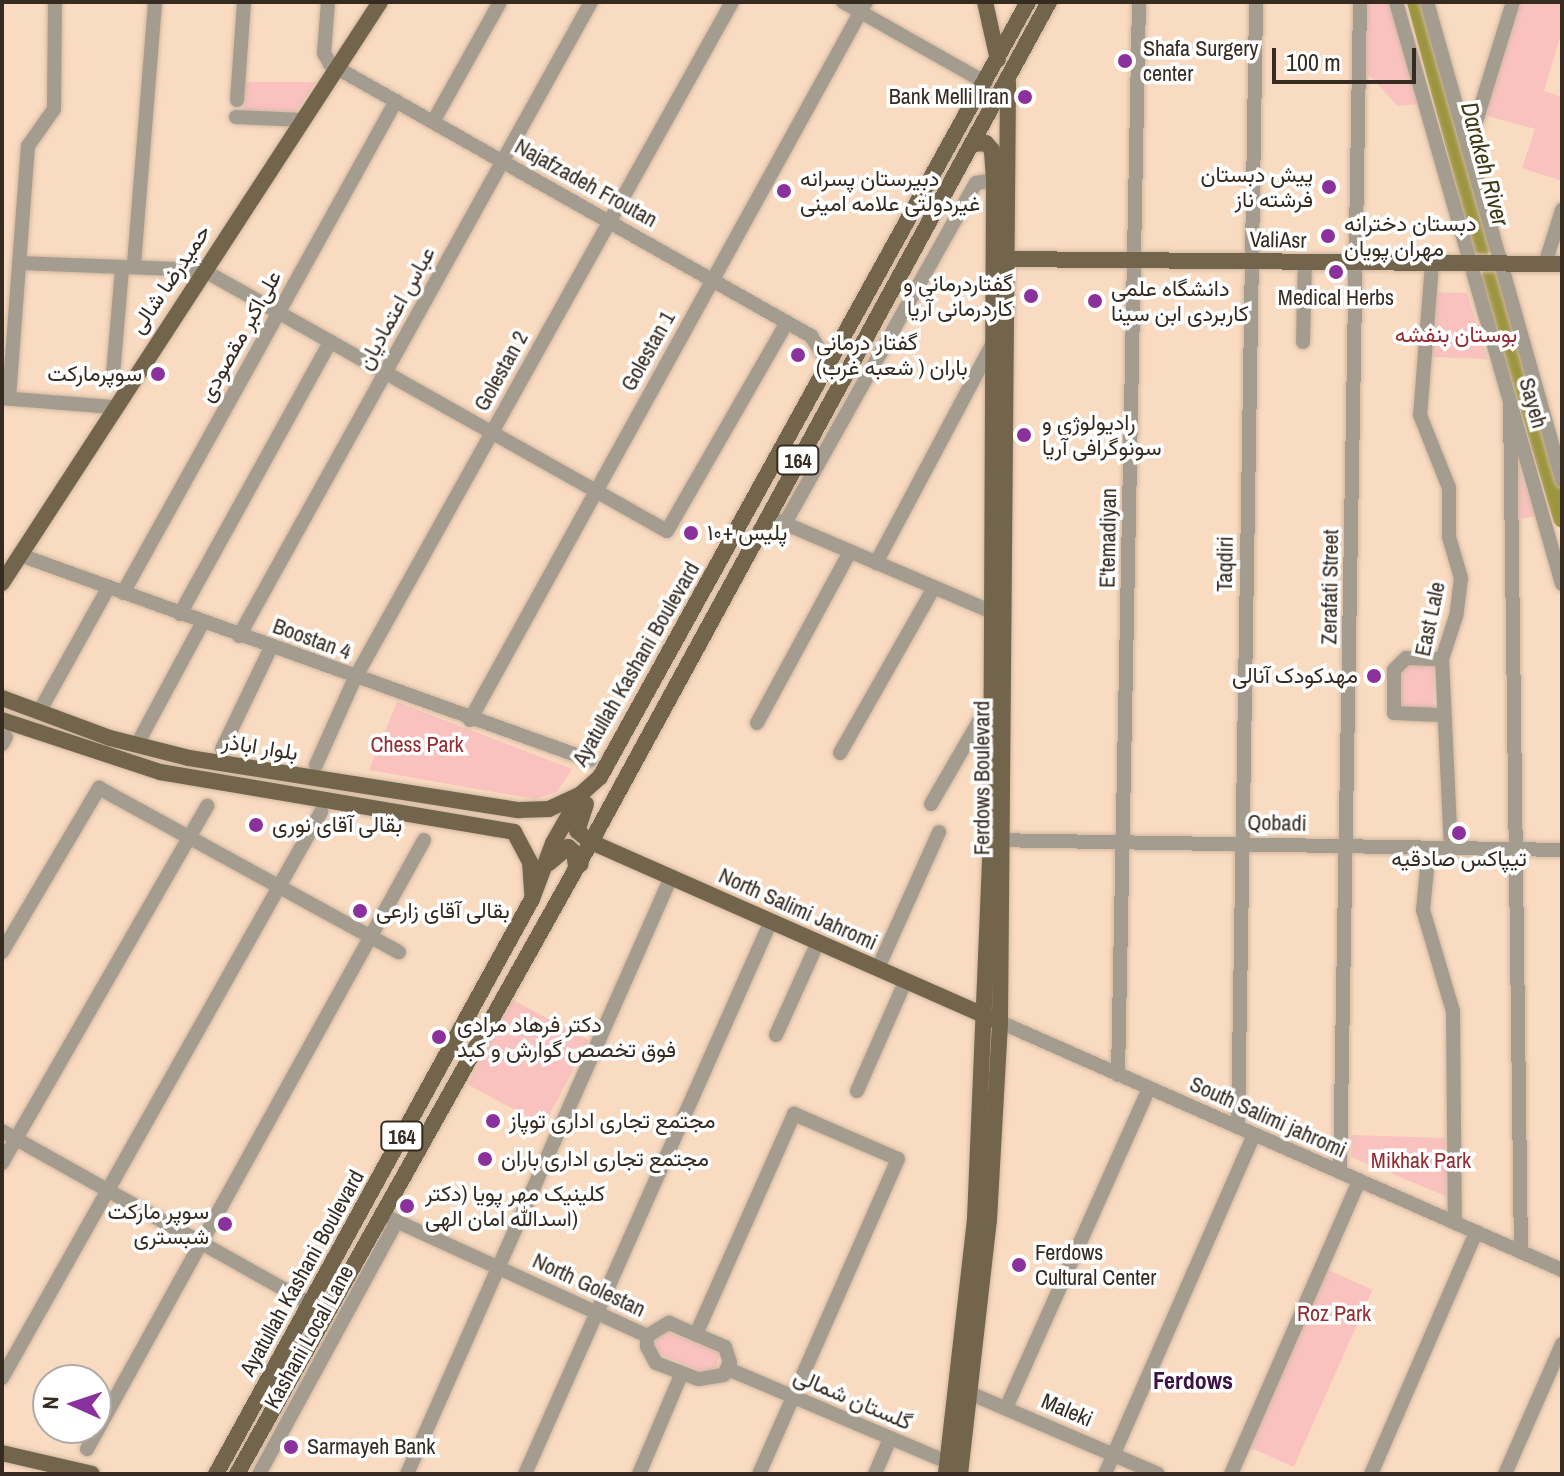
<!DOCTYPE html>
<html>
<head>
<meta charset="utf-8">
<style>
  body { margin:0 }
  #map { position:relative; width:1564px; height:1476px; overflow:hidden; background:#f9dbc1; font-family:"Archivo Narrow",Vazirmatn,sans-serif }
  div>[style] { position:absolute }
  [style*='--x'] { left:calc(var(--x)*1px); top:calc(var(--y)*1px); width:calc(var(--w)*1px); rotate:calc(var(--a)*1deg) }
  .green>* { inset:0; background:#f9c2bf; transform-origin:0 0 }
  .river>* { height:18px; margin:-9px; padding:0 9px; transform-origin:9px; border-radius:9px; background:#9c953e }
  .roads { filter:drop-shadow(0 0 2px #d2b8a1) drop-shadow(0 0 2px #d2b8a1) }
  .minor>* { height:14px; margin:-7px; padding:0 7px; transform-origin:7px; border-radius:7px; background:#a49d8f }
  .major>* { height:16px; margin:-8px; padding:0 8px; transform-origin:8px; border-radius:8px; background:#72654c }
  .dots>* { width:22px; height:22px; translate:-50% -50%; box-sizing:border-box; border:4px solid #fff; border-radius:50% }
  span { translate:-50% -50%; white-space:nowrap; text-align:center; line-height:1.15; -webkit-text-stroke:7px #fff; paint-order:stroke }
  .shield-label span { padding:2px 6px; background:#fff; border:2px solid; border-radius:6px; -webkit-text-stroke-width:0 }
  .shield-label { font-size:20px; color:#362b21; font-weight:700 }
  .poi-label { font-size:22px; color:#362b21 }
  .left { translate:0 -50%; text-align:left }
  .right { translate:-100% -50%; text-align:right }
  .street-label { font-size:22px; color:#362b21 }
  .park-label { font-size:22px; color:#942c31 }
  .water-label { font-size:24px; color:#3c3914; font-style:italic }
  .neighbourhood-label { font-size:24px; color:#3d1347; font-weight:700 }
  .frame { position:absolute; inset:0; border:4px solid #362b21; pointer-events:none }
  .north { position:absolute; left:32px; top:1364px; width:80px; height:80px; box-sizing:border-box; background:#fff; border:2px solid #afaaa6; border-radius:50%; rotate:273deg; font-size:22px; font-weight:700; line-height:32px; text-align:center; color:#362b21 }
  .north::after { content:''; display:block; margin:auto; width:28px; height:36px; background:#8a319e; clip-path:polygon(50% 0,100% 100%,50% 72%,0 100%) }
  .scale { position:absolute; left:1272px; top:48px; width:144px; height:36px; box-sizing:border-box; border:4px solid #362b21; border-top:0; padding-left:10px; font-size:24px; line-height:28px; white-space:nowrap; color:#362b21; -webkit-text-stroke:6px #fff; paint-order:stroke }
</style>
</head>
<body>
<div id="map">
  <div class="green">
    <i style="clip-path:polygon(1365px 2px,1389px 2px,1418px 104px,1398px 106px,1365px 71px)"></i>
    <i style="clip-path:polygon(1518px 2px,1562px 2px,1562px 31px,1544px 91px,1562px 97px,1562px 181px,1522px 168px,1535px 129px,1484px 115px)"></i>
    <i style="clip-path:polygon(244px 82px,316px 82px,293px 116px,242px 113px)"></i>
    <i style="clip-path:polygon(1435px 292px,1467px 293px,1487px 359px,1431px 357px)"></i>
    <i style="clip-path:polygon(1514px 454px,1536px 516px,1516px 520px)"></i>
    <i style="clip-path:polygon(1406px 662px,1434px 662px,1433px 708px,1399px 708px,1397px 670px)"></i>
    <i style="clip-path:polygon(397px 702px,572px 769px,557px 792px,535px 799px,369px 770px)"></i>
    <i style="left:513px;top:1000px;width:86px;height:96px;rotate:28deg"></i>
    <i style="clip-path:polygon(1351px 1135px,1445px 1138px,1446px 1196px,1351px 1157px)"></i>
    <i style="left:1326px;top:1269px;width:51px;height:194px;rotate:24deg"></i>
    <i style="clip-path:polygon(665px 1331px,719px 1353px,716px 1372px,710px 1375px,655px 1352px,655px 1339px)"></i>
  </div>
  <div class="river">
    <i style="--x:1416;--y:2;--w:254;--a:74.9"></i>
    <i style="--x:1490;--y:277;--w:252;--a:73.4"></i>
  </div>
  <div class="roads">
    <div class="minor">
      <i style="--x:328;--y:2;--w:51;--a:94.5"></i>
      <i style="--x:324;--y:53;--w:13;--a:61"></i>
      <i style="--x:330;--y:64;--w:553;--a:29.49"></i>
      <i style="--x:811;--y:336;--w:34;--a:58"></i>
      <i style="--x:843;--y:2;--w:164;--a:29.5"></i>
      <i style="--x:1396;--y:2;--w:605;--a:74.08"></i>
      <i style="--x:1427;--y:2;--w:497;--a:74.2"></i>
      <i style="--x:237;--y:100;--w:98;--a:-85.9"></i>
      <i style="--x:236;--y:117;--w:67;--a:2.6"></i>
      <i style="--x:433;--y:122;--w:137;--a:-60.8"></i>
      <i style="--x:1468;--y:148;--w:153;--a:-72.9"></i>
      <i style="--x:19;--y:263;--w:184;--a:2.2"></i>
      <i style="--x:203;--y:270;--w:532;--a:29.36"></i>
      <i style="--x:667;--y:531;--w:241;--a:-60.1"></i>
      <i style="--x:134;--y:264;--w:263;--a:-85.4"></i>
      <i style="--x:1432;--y:264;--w:151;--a:94.5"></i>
      <i style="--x:1420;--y:415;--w:79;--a:68.3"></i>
      <i style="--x:1449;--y:488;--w:49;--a:90"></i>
      <i style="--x:1449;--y:537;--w:43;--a:73.7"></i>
      <i style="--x:1461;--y:578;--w:38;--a:97"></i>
      <i style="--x:1456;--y:616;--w:45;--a:108"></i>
      <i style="--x:1442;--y:659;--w:189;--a:87.3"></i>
      <i style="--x:1545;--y:264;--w:57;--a:-72.5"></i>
      <i style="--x:1303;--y:342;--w:80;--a:-88.6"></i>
      <i style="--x:113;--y:374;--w:105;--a:-85.1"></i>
      <i style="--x:2;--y:398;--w:110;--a:4.7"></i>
      <i style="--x:9;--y:398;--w:253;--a:-85.7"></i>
      <i style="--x:28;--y:146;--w:45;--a:-54.9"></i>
      <i style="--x:54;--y:109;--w:107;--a:-89.5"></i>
      <i style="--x:1510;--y:403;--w:849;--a:89.26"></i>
      <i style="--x:779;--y:521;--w:242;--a:23.1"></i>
      <i style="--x:785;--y:523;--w:390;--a:-60.7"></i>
      <i style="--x:976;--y:183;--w:18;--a:-9"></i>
      <i style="--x:20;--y:555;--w:606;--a:19.78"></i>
      <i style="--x:876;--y:563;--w:251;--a:-62"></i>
      <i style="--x:123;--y:593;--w:563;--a:-60.98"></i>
      <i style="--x:180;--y:614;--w:311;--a:-61.1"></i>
      <i style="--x:239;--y:636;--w:725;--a:-60.96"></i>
      <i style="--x:43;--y:705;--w:134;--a:-60.9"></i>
      <i style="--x:1440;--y:715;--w:46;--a:-177.5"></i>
      <i style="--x:1394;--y:713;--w:43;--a:-90"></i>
      <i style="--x:1394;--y:670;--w:17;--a:-45"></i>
      <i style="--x:1406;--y:658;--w:36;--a:2"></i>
      <i style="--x:470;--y:720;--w:820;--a:-61.12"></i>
      <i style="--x:757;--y:723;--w:195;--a:-61.5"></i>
      <i style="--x:141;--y:737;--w:131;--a:-61.7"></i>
      <i style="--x:2;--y:744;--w:8;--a:-60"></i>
      <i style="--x:222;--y:749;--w:113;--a:-64.3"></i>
      <i style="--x:840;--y:753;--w:189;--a:-60.4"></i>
      <i style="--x:316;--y:765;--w:95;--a:-65.9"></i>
      <i style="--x:355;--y:678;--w:774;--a:-60.85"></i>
      <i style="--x:931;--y:804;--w:124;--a:-59.9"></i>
      <i style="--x:991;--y:840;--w:571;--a:1"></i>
      <i style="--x:1429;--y:848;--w:62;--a:95.5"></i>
      <i style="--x:1423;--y:910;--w:105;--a:73.5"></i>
      <i style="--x:1453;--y:1011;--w:212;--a:89.5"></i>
      <i style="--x:2;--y:952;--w:191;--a:-59.4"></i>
      <i style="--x:99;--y:788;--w:342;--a:28.7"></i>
      <i style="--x:878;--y:968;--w:149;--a:-65.8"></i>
      <i style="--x:1000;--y:1022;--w:614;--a:23.81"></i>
      <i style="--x:776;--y:1035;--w:102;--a:-65.7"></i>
      <i style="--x:1118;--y:1075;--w:1073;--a:-88.88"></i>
      <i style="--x:857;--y:1091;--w:121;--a:-66.2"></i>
      <i style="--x:1238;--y:1127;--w:1125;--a:-89.08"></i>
      <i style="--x:2;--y:1131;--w:353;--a:29.3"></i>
      <i style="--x:2;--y:1163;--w:412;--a:-60.1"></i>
      <i style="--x:1340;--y:1172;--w:1170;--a:-89.02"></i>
      <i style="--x:381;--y:1214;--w:293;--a:24.6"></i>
      <i style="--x:669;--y:1323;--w:61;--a:23.2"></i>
      <i style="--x:725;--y:1347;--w:16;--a:72"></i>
      <i style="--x:730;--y:1362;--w:14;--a:115"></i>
      <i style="--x:724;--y:1375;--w:26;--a:171"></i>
      <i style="--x:698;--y:1379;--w:45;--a:-159.1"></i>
      <i style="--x:656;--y:1363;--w:18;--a:-119"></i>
      <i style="--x:647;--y:1347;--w:11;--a:-90"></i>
      <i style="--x:647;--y:1336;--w:26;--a:-31"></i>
      <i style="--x:697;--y:1332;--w:239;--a:-66"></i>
      <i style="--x:794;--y:1114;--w:113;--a:23.4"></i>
      <i style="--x:898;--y:1159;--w:344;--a:113.8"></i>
      <i style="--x:728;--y:1369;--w:248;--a:23"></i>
      <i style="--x:2;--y:1378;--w:650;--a:-60.59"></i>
      <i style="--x:960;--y:1389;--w:215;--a:23.2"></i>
      <i style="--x:1006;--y:1408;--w:350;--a:-65.9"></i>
      <i style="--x:87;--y:1449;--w:696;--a:-61.04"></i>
      <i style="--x:259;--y:1474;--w:288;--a:-61.4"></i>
      <i style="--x:407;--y:1474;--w:653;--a:-66.14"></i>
      <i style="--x:525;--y:1474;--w:605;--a:-66.02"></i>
      <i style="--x:639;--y:1474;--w:108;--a:-67"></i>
      <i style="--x:875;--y:1474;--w:39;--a:-67"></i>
      <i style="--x:1105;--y:1474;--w:370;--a:-66.3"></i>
      <i style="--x:1231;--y:1474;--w:320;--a:-66.4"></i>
      <i style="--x:1371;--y:1474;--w:264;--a:-66.5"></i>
      <i style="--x:1505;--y:1474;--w:142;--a:-66.3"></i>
    </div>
    <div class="major">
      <i style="--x:985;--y:2;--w:59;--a:77.4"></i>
      <i style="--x:1000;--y:259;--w:562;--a:0.51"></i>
      <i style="--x:2;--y:583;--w:693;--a:-56.95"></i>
      <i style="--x:2;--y:698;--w:115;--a:20.3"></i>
      <i style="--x:110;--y:738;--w:81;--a:14.2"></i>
      <i style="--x:189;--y:758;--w:334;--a:9"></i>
      <i style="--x:519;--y:810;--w:30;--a:-2"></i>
      <i style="--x:549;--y:809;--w:35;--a:-25"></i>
      <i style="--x:2;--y:720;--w:166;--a:18.2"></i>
      <i style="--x:160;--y:772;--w:359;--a:9.6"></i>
      <i style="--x:586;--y:804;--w:28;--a:108"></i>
      <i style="--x:577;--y:831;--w:18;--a:38"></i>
      <i style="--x:591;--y:842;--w:441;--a:23.8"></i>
      <i style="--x:514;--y:832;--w:34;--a:62"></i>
      <i style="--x:530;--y:862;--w:32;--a:86"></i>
      <i style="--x:549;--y:863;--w:25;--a:-40"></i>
      <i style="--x:568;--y:847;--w:8;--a:40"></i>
      <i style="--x:574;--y:852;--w:14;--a:82"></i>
      <i style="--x:576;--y:866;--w:5;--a:-22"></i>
      <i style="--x:2;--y:1453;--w:92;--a:13.1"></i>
      <i style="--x:216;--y:1474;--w:656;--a:-61.21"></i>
      <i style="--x:532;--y:899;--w:60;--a:-69.4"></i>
      <i style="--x:553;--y:843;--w:56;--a:-60.3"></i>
      <i style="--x:581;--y:794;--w:25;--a:-42"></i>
      <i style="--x:600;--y:777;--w:885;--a:-61.09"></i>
      <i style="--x:237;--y:1474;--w:724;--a:-60.75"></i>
      <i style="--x:591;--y:842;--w:957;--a:-61.4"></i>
      <i style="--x:946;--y:1474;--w:257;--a:-83.5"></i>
      <i style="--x:975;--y:1219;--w:379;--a:-87.6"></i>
      <i style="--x:991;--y:840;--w:660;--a:-89.74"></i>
      <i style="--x:994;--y:180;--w:30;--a:-94"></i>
      <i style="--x:992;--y:150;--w:9;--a:-131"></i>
      <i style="--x:986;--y:143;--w:13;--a:176"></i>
      <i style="--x:960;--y:1474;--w:256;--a:-83.5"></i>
      <i style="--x:989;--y:1220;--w:198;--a:-86.8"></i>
      <i style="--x:1000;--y:1022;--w:940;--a:-89.51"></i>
    </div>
  </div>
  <div class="dots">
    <i style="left:1125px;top:61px;background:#8a319e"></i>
    <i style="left:1025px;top:97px;background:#8a319e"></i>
    <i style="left:1329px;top:187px;background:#8a319e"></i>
    <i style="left:784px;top:191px;background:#8a319e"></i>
    <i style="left:1328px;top:236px;background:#8a319e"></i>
    <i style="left:1336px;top:272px;background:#8a319e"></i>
    <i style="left:1031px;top:296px;background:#8a319e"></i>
    <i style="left:1095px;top:301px;background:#8a319e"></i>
    <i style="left:798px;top:355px;background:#8a319e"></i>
    <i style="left:158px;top:374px;background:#8a319e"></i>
    <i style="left:1024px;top:435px;background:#8a319e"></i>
    <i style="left:691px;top:533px;background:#8a319e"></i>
    <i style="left:1374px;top:676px;background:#8a319e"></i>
    <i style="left:256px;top:825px;background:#8a319e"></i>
    <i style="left:1459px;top:833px;background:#8a319e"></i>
    <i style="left:360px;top:911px;background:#8a319e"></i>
    <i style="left:439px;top:1037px;background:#8a319e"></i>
    <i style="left:493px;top:1121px;background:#8a319e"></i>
    <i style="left:485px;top:1159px;background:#8a319e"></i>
    <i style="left:407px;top:1206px;background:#8a319e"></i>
    <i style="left:225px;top:1224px;background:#8a319e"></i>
    <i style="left:1019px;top:1265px;background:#8a319e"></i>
    <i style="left:291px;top:1447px;background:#8a319e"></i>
  </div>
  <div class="shield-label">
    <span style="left:798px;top:460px">164</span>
    <span style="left:402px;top:1136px">164</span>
  </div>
  <div class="poi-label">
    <span class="left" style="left:1143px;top:61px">Shafa Surgery<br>center</span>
    <span class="right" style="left:1009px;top:97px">Bank Melli Iran</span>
    <span class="right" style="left:1313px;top:187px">پیش دبستان<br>فرشته ناز</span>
    <span class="left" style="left:800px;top:191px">دبیرستان پسرانه<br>غیردولتی علامه امینی</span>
    <span class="left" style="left:1344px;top:236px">دبستان دخترانه<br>مهران پويان</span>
    <span class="right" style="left:1013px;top:296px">گفتاردرمانی و<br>کاردرمانی آریا</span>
    <span class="left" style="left:1111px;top:301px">دانشگاه علمی<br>کاربردی ابن سینا</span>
    <span style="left:1336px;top:298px">Medical Herbs</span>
    <span class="left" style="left:816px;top:355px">گفتار درمانی<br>باران ( شعبه غرب)</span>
    <span class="right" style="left:142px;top:374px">سوپرمارکت</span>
    <span class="left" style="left:1042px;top:435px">رادیولوژی و<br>سونوگرافی آریا</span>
    <span class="left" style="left:707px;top:533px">پلیس +۱۰</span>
    <span class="right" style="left:1358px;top:676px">مهدکودک آنالی</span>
    <span class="left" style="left:272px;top:825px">بقالی آقای نوری</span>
    <span style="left:1459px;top:859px">تیپاکس صادقیه</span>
    <span class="left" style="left:376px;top:911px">بقالی آقای زارعی</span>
    <span class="left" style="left:457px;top:1037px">دکتر فرهاد مرادی<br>فوق تخصص گوارش و کبد</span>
    <span class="left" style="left:509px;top:1121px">مجتمع تجاری اداری توپاز</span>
    <span class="left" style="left:501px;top:1159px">مجتمع تجاری اداری باران</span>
    <span class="left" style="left:425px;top:1206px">کلینیک مهر پویا (دکتر<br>اسدالله امان الهی)</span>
    <span class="right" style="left:209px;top:1224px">سوپر مارکت<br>شبستری</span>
    <span class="left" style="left:1035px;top:1265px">Ferdows<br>Cultural Center</span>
    <span class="left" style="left:307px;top:1447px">Sarmayeh Bank</span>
  </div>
  <div class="street-label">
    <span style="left:586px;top:183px;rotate:29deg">Najafzadeh Froutan</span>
    <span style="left:1278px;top:240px;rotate:1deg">ValiAsr</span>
    <span style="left:170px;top:279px;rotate:-56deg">حمیدرضا شالی</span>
    <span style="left:396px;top:308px;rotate:-61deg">عباس اعتمادیان</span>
    <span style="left:240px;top:336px;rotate:-61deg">علی‌اکبر مقصودی</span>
    <span style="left:648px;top:351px;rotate:-61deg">Golestan 1</span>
    <span style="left:501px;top:371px;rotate:-61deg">Golestan 2</span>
    <span style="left:1533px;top:403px;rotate:74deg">Sayeh</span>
    <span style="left:1108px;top:538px;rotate:-89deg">E'temadiyan</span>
    <span style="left:1225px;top:564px;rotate:-89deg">Taqdiri</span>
    <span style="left:1330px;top:587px;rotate:-89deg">Zerafati Street</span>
    <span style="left:1430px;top:619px;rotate:-78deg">East Lale</span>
    <span style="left:312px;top:639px;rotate:20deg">Boostan 4</span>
    <span style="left:636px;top:664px;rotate:-60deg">Ayatullah Kashani Boulevard</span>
    <span style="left:260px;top:747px;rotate:9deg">بلوار اباذر</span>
    <span style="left:982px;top:778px;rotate:-90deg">Ferdows Boulevard</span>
    <span style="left:1277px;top:823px;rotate:1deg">Qobadi</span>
    <span style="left:798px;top:909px;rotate:24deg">North Salimi Jahromi</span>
    <span style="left:1268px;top:1117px;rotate:24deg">South Salimi jahromi</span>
    <span style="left:302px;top:1273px;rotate:-61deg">Ayatullah Kashani Boulevard</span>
    <span style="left:589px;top:1285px;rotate:25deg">North Golestan</span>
    <span style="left:309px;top:1337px;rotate:-61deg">Kashani Local Lane</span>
    <span style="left:853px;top:1399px;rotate:23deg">گلستان شمالی</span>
    <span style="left:1067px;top:1410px;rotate:23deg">Maleki</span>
  </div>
  <div class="park-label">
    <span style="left:1456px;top:335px">بوستان بنفشه</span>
    <span style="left:417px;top:745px">Chess Park</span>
    <span style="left:1421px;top:1161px">Mikhak Park</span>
    <span style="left:1334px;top:1314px">Roz Park</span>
  </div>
  <div class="water-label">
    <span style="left:1485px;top:164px;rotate:75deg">Darakeh River</span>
  </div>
  <div class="neighbourhood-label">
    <span style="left:1193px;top:1381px">Ferdows</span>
  </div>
  <div class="frame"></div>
  <div class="north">N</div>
  <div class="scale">100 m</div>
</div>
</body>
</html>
